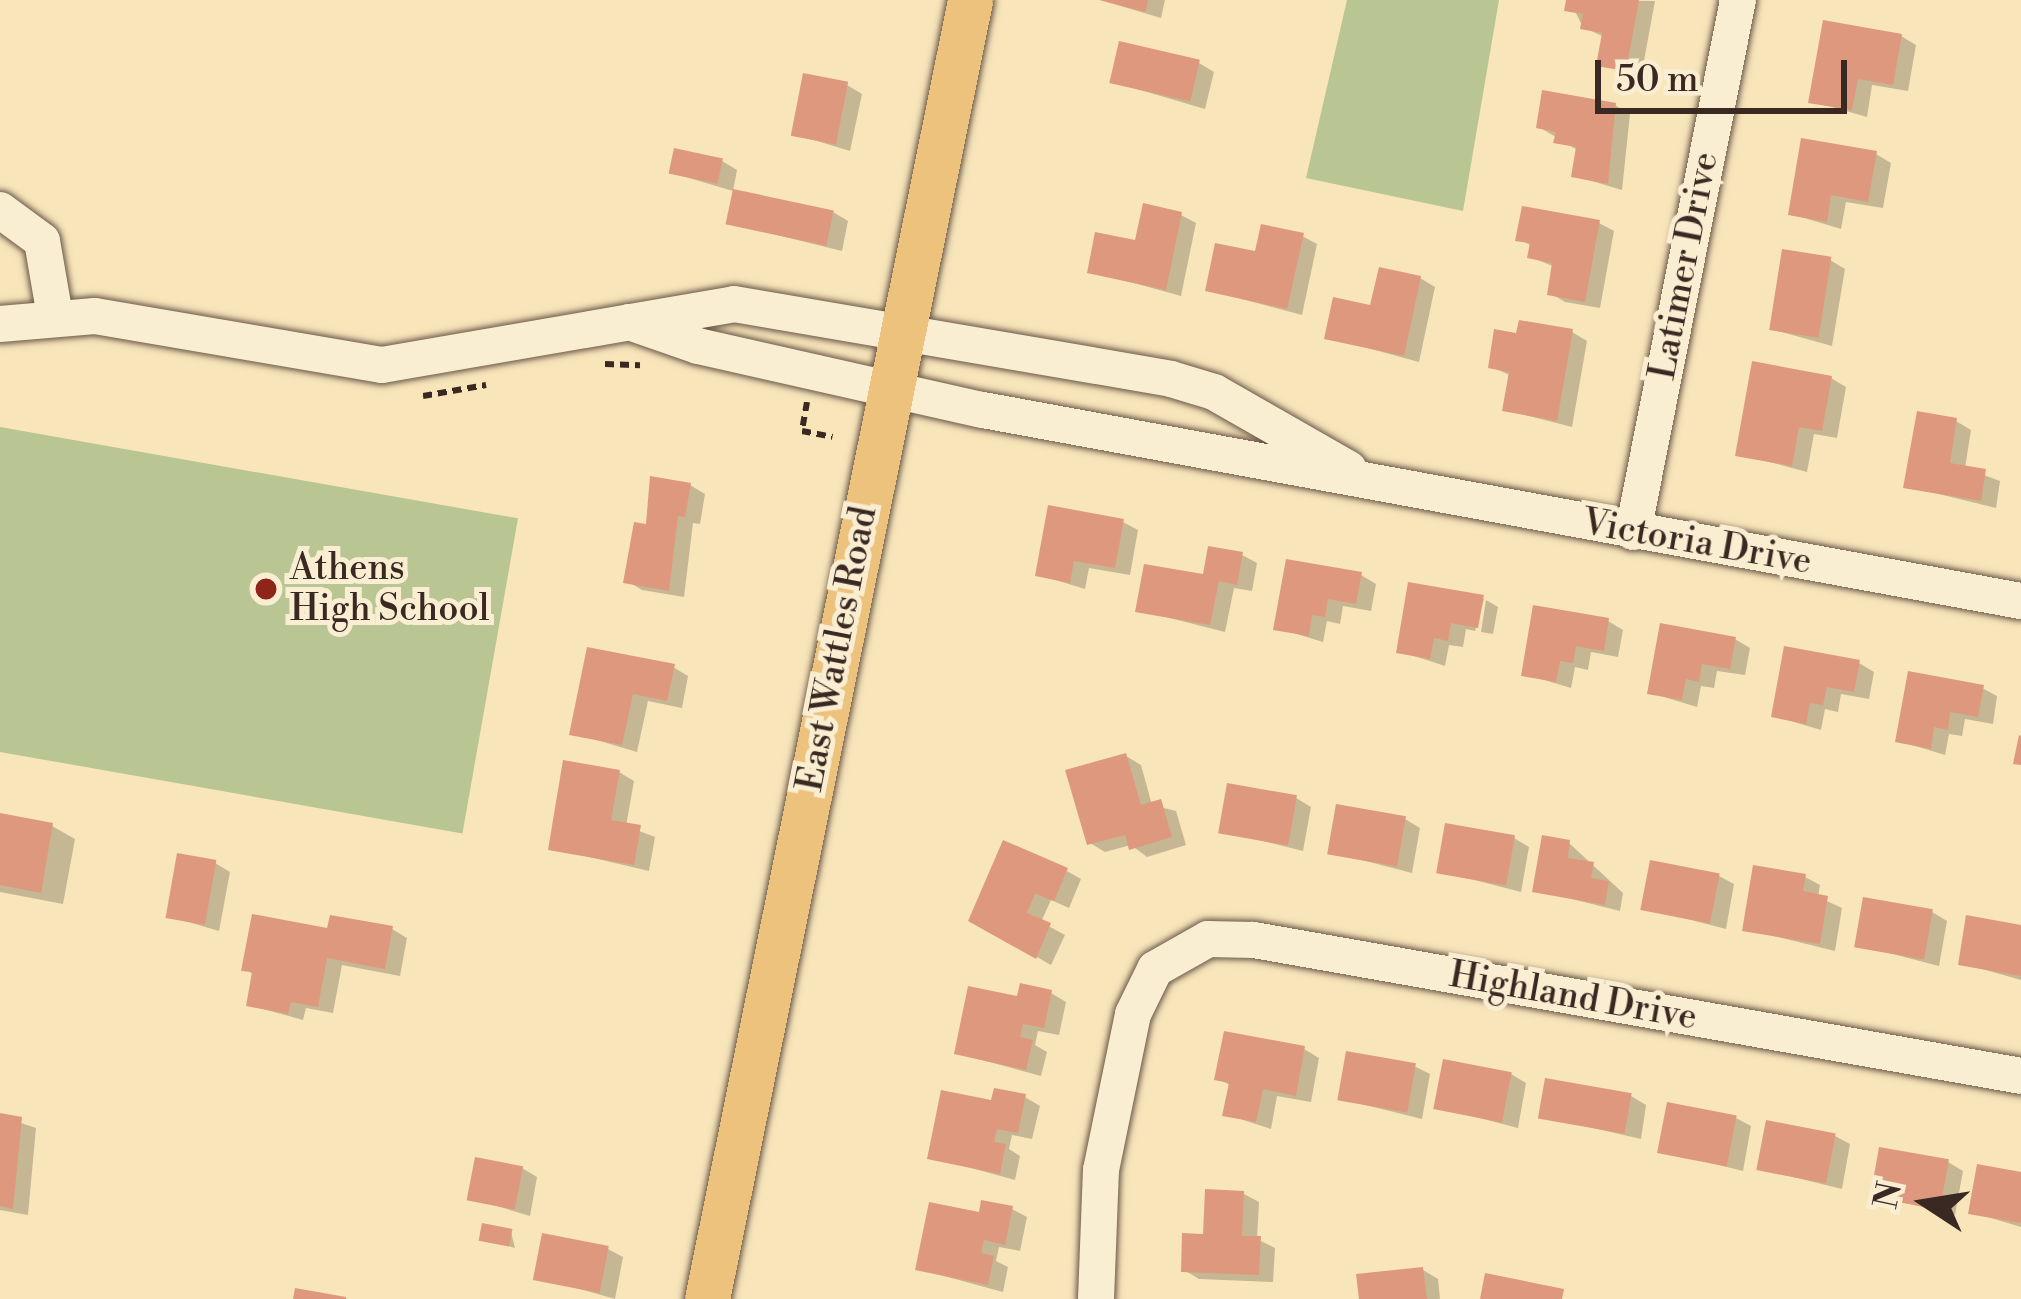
<!DOCTYPE html>
<html>
<head>
<meta charset="utf-8">
<style>
  body { margin:0 }
  #map { position:relative; width:2021px; height:1299px; overflow:hidden; background:#f8e5ba; font-family:"Libre Bodoni",serif }
  div>[style] { position:absolute }
  [style*='--x'] { left:calc(var(--x)*1px); top:calc(var(--y)*1px); width:calc(var(--w)*1px); rotate:calc(var(--a)*1deg) }
  .green>* { inset:0; background:#b9c693; transform-origin:0 0 }
  .shadow>* { inset:0; background:#0003 }
  .building>* { inset:0; background:#de987e; transform-origin:0 0 }
  .path>* { height:6px; margin-top:-3px; transform-origin:0; background:repeating-linear-gradient(90deg,#3a2922 0 9px,transparent 0 15px) }
  .roads { filter:drop-shadow(0 0 3px #6a5848) drop-shadow(0 0 3px #6a5848) }
  .minor>* { height:36px; margin:-18px; padding:0 18px; transform-origin:18px; border-radius:18px; background:#faeed2 }
  .major>* { height:45px; margin:-22.5px; padding:0 22.5px; transform-origin:22.5px; border-radius:22.5px; background:#ecc27d }
  .dots>* { width:33px; height:33px; translate:-50% -50%; box-sizing:border-box; border:6px solid #faeed2; border-radius:50% }
  span { translate:-50% -50%; white-space:nowrap; text-align:center; line-height:1.15; -webkit-text-stroke:10px #faeed2; paint-order:stroke }
  .street-label { font-size:36px; color:#3a2922 }
  .poi-label { font-size:36px; color:#3a2922 }
  .left { translate:0 -50%; text-align:left }
  .north { position:absolute; left:1865px; top:1143px; width:120px; height:120px; -webkit-text-stroke:9px #faeed2; paint-order:stroke; rotate:282deg; font-size:33px; font-weight:700; line-height:48px; text-align:center; color:#3a2922 }
  .north::after { content:''; display:block; margin:auto; width:42px; height:54px; background:#3a2922; clip-path:polygon(50% 0,100% 100%,50% 72%,0 100%) }
  .scale { position:absolute; left:1595px; top:60px; width:252px; height:54px; box-sizing:border-box; border:6px solid #3a2922; border-top:0; padding-left:15px; font-size:36px; line-height:42px; white-space:nowrap; color:#3a2922; -webkit-text-stroke:9px #faeed2; paint-order:stroke }
</style>
</head>
<body>
<div id="map">
  <div class="green">
    <i style="clip-path:polygon(1347px 0,1499px 0,1463px 211px,1306px 178px)"></i>
    <i style="left:0;top:427px;width:526px;height:320px;rotate:10deg"></i>
  </div>
  <div class="shadow">
    <i style="clip-path:polygon(1165px 0,1161px 18px,1107px 2px,1108px 0)"></i>
    <i style="clip-path:polygon(1569px 0,1655px 1px,1641px 77px,1599px 64px,1604px 37px,1583px 27px)"></i>
    <i style="clip-path:polygon(1901px 36px,1916px 45px,1908px 91px,1872px 85px,1867px 117px,1811px 101px)"></i>
    <i style="clip-path:polygon(1199px 63px,1214px 72px,1205px 109px,1113px 82px)"></i>
    <i style="clip-path:polygon(847px 85px,862px 94px,850px 151px,794px 134px)"></i>
    <i style="clip-path:polygon(1615px 105px,1630px 114px,1622px 190px,1575px 176px,1579px 151px,1539px 127px)"></i>
    <i style="clip-path:polygon(1876px 154px,1891px 163px,1883px 208px,1846px 202px,1841px 229px,1791px 214px)"></i>
    <i style="clip-path:polygon(722px 161px,737px 170px,733px 191px,672px 173px)"></i>
    <i style="clip-path:polygon(833px 212px,848px 221px,842px 251px,729px 223px)"></i>
    <i style="clip-path:polygon(1181px 215px,1196px 223px,1181px 296px,1090px 271px)"></i>
    <i style="clip-path:polygon(1599px 223px,1614px 231px,1600px 308px,1565px 302px,1550px 293px,1555px 267px,1530px 257px,1533px 247px,1519px 239px)"></i>
    <i style="clip-path:polygon(1302px 236px,1317px 244px,1302px 315px,1208px 290px)"></i>
    <i style="clip-path:polygon(1830px 260px,1845px 269px,1832px 346px,1771px 329px)"></i>
    <i style="clip-path:polygon(1420px 278px,1435px 287px,1419px 362px,1327px 337px)"></i>
    <i style="clip-path:polygon(1572px 332px,1587px 341px,1572px 427px,1505px 410px,1512px 376px,1491px 367px,1518px 337px)"></i>
    <i style="clip-path:polygon(1831px 378px,1846px 387px,1837px 438px,1814px 434px,1807px 472px,1739px 454px)"></i>
    <i style="clip-path:polygon(1956px 421px,1971px 430px,1965px 468px,2000px 481px,1996px 508px,1906px 486px)"></i>
    <i style="clip-path:polygon(690px 485px,705px 494px,700px 524px,693px 523px,684px 597px,642px 590px,627px 581px,649px 528px)"></i>
    <i style="clip-path:polygon(1123px 522px,1138px 530px,1130px 575px,1089px 568px,1085px 589px,1039px 575px)"></i>
    <i style="clip-path:polygon(1242px 555px,1257px 563px,1252px 591px,1234px 588px,1225px 632px,1138px 610px)"></i>
    <i style="clip-path:polygon(1361px 575px,1376px 584px,1371px 611px,1343px 606px,1340px 624px,1327px 621px,1323px 642px,1277px 628px)"></i>
    <i style="clip-path:polygon(1411px 585px,1484px 599px,1475px 631px,1466px 629px,1463px 647px,1449px 645px,1445px 666px,1399px 651px)"></i>
    <i style="clip-path:polygon(1486px 600px,1498px 607px,1493px 634px,1481px 632px)"></i>
    <i style="clip-path:polygon(1608px 621px,1623px 630px,1618px 657px,1591px 652px,1588px 670px,1575px 667px,1571px 688px,1524px 674px)"></i>
    <i style="clip-path:polygon(1735px 639px,1750px 648px,1745px 675px,1717px 671px,1714px 688px,1701px 686px,1697px 707px,1651px 693px)"></i>
    <i style="clip-path:polygon(1859px 663px,1874px 672px,1869px 699px,1841px 694px,1838px 712px,1825px 709px,1821px 730px,1774px 716px)"></i>
    <i style="clip-path:polygon(673px 667px,688px 676px,682px 708px,648px 701px,637px 752px,573px 733px)"></i>
    <i style="clip-path:polygon(1982px 688px,1997px 696px,1993px 724px,1965px 719px,1962px 736px,1949px 734px,1945px 755px,1899px 741px)"></i>
    <i style="clip-path:polygon(1126px 756px,1141px 765px,1152px 805px,1176px 811px,1186px 845px,1147px 857px,1131px 845px,1105px 852px,1090px 843px)"></i>
    <i style="clip-path:polygon(619px 772px,634px 781px,626px 826px,655px 837px,649px 871px,551px 848px)"></i>
    <i style="clip-path:polygon(1296px 798px,1311px 807px,1303px 851px,1222px 831px)"></i>
    <i style="clip-path:polygon(0 816px,52px 826px,75px 839px,63px 904px,0 892px)"></i>
    <i style="clip-path:polygon(1405px 819px,1420px 828px,1412px 873px,1331px 852px)"></i>
    <i style="clip-path:polygon(1514px 838px,1529px 847px,1521px 892px,1440px 871px)"></i>
    <i style="clip-path:polygon(1569px 843px,1623px 893px,1620px 911px,1536px 890px)"></i>
    <i style="clip-path:polygon(215px 863px,230px 872px,219px 931px,168px 916px)"></i>
    <i style="clip-path:polygon(1067px 871px,1081px 879px,1069px 908px,1051px 900px,1041px 922px,1065px 935px,1051px 965px,971px 920px)"></i>
    <i style="clip-path:polygon(1719px 876px,1734px 884px,1726px 929px,1645px 908px)"></i>
    <i style="clip-path:polygon(1805px 877px,1820px 885px,1818px 897px,1842px 908px,1835px 951px,1745px 929px)"></i>
    <i style="clip-path:polygon(1932px 912px,1947px 921px,1939px 966px,1858px 945px)"></i>
    <i style="clip-path:polygon(2021px 928px,2021px 980px,1961px 963px)"></i>
    <i style="clip-path:polygon(392px 929px,407px 938px,400px 976px,342px 965px,333px 1013px,306px 1008px,303px 1020px,249px 1005px,255px 975px,244px 969px,330px 932px)"></i>
    <i style="clip-path:polygon(1051px 993px,1066px 1002px,1059px 1035px,1038px 1031px,1035px 1045px,1047px 1052px,1041px 1076px,957px 1053px)"></i>
    <i style="clip-path:polygon(1304px 1049px,1319px 1058px,1311px 1102px,1277px 1096px,1271px 1129px,1225px 1114px,1231px 1086px,1218px 1078px)"></i>
    <i style="clip-path:polygon(1414px 1066px,1430px 1074px,1422px 1119px,1341px 1099px)"></i>
    <i style="clip-path:polygon(1511px 1074px,1526px 1083px,1518px 1128px,1437px 1107px)"></i>
    <i style="clip-path:polygon(1631px 1096px,1646px 1105px,1641px 1139px,1541px 1116px)"></i>
    <i style="clip-path:polygon(1025px 1097px,1040px 1106px,1032px 1139px,1012px 1135px,1009px 1149px,1020px 1156px,1015px 1180px,931px 1157px)"></i>
    <i style="clip-path:polygon(0 1116px,36px 1128px,28px 1215px,0 1210px)"></i>
    <i style="clip-path:polygon(1736px 1118px,1751px 1126px,1743px 1171px,1662px 1151px)"></i>
    <i style="clip-path:polygon(1835px 1136px,1850px 1144px,1842px 1189px,1761px 1169px)"></i>
    <i style="clip-path:polygon(1948px 1162px,1963px 1171px,1955px 1215px,1873px 1195px)"></i>
    <i style="clip-path:polygon(522px 1168px,537px 1177px,530px 1216px,470px 1198px)"></i>
    <i style="clip-path:polygon(2021px 1175px,2021px 1227px,1971px 1212px)"></i>
    <i style="clip-path:polygon(1244px 1194px,1259px 1202px,1257px 1239px,1275px 1248px,1273px 1282px,1199px 1279px,1184px 1270px)"></i>
    <i style="clip-path:polygon(1012px 1209px,1027px 1217px,1020px 1251px,999px 1247px,996px 1261px,1008px 1267px,1003px 1292px,918px 1269px,981px 1216px)"></i>
    <i style="clip-path:polygon(511px 1232px,515px 1248px,482px 1239px)"></i>
    <i style="clip-path:polygon(608px 1249px,623px 1257px,615px 1299px,545px 1279px)"></i>
    <i style="clip-path:polygon(1423px 1270px,1438px 1279px,1440px 1299px,1362px 1299px)"></i>
  </div>
  <div class="building">
    <i style="clip-path:polygon(1099px 0,1148px 0,1146px 12px)"></i>
    <i style="clip-path:polygon(1566px 0,1639px 0,1626px 71px,1596px 66px,1602px 33px,1580px 29px,1583px 14px,1564px 11px)"></i>
    <i style="clip-path:polygon(1823px 20px,1902px 34px,1893px 85px,1858px 79px,1852px 110px,1808px 103px)"></i>
    <i style="left:1119px;top:41px;width:83px;height:43px;rotate:13deg"></i>
    <i style="left:803px;top:73px;width:46px;height:64px;rotate:11deg"></i>
    <i style="clip-path:polygon(1542px 90px,1616px 103px,1608px 184px,1571px 177px,1576px 147px,1553px 143px,1556px 132px,1536px 128px)"></i>
    <i style="clip-path:polygon(1801px 138px,1877px 151px,1868px 202px,1831px 195px,1827px 222px,1788px 215px)"></i>
    <i style="left:674px;top:148px;width:50px;height:26px;rotate:12deg"></i>
    <i style="left:733px;top:189px;width:103px;height:36px;rotate:12deg"></i>
    <i style="clip-path:polygon(1143px 203px,1182px 212px,1166px 290px,1087px 273px,1095px 232px,1135px 240px)"></i>
    <i style="clip-path:polygon(1522px 206px,1600px 220px,1585px 302px,1547px 295px,1552px 263px,1527px 258px,1530px 243px,1515px 241px)"></i>
    <i style="clip-path:polygon(1261px 224px,1304px 233px,1287px 309px,1205px 291px,1215px 243px,1255px 251px)"></i>
    <i style="left:1782px;top:249px;width:50px;height:82px;rotate:9deg"></i>
    <i style="clip-path:polygon(1379px 267px,1421px 276px,1404px 356px,1324px 339px,1333px 297px,1370px 305px)"></i>
    <i style="clip-path:polygon(1519px 320px,1573px 329px,1557px 421px,1502px 411px,1509px 372px,1488px 368px,1494px 329px,1516px 333px)"></i>
    <i style="clip-path:polygon(1752px 361px,1832px 376px,1822px 431px,1799px 427px,1792px 466px,1735px 456px)"></i>
    <i style="clip-path:polygon(1917px 411px,1957px 418px,1950px 463px,1986px 469px,1981px 501px,1903px 488px)"></i>
    <i style="clip-path:polygon(650px 476px,691px 483px,685px 517px,678px 516px,669px 591px,623px 583px,634px 522px,646px 524px)"></i>
    <i style="clip-path:polygon(1048px 505px,1124px 519px,1115px 568px,1074px 561px,1070px 583px,1035px 576px)"></i>
    <i style="clip-path:polygon(1208px 546px,1243px 552px,1237px 585px,1219px 581px,1210px 625px,1135px 612px,1144px 564px,1203px 574px)"></i>
    <i style="clip-path:polygon(1286px 559px,1362px 572px,1356px 604px,1328px 599px,1325px 617px,1312px 615px,1309px 636px,1273px 630px)"></i>
    <i style="clip-path:polygon(1408px 582px,1484px 595px,1478px 628px,1451px 623px,1448px 641px,1434px 638px,1430px 659px,1396px 653px)"></i>
    <i style="clip-path:polygon(1533px 605px,1609px 618px,1604px 651px,1576px 646px,1573px 663px,1560px 661px,1556px 682px,1521px 676px)"></i>
    <i style="clip-path:polygon(1660px 623px,1736px 637px,1730px 669px,1702px 664px,1699px 682px,1686px 679px,1682px 700px,1647px 694px)"></i>
    <i style="clip-path:polygon(1784px 646px,1860px 660px,1854px 692px,1827px 687px,1823px 705px,1810px 703px,1806px 724px,1771px 717px)"></i>
    <i style="clip-path:polygon(587px 647px,675px 664px,667px 701px,633px 694px,622px 745px,569px 735px)"></i>
    <i style="clip-path:polygon(1908px 671px,1984px 685px,1978px 717px,1950px 712px,1948px 730px,1934px 727px,1931px 749px,1895px 742px)"></i>
    <i style="clip-path:polygon(2019px 735px,2021px 736px,2021px 765px,2013px 764px)"></i>
    <i style="clip-path:polygon(1126px 753px,1141px 805px,1161px 799px,1172px 837px,1129px 850px,1125px 835px,1087px 845px,1065px 770px)"></i>
    <i style="clip-path:polygon(563px 760px,620px 770px,611px 820px,641px 825px,634px 865px,548px 850px)"></i>
    <i style="left:1227px;top:783px;width:71px;height:51px;rotate:10deg"></i>
    <i style="left:1336px;top:804px;width:71px;height:51px;rotate:10deg"></i>
    <i style="clip-path:polygon(0 813px,53px 823px,41px 893px,0 885px)"></i>
    <i style="left:1445px;top:823px;width:71px;height:51px;rotate:10deg"></i>
    <i style="clip-path:polygon(1542px 835px,1570px 840px,1568px 858px,1594px 862px,1591px 878px,1609px 881px,1605px 905px,1532px 892px)"></i>
    <i style="clip-path:polygon(1003px 840px,1068px 868px,1054px 901px,1035px 894px,1027px 913px,1051px 923px,1036px 959px,968px 921px)"></i>
    <i style="left:177px;top:853px;width:40px;height:66px;rotate:10deg"></i>
    <i style="left:1650px;top:860px;width:71px;height:51px;rotate:11deg"></i>
    <i style="clip-path:polygon(1753px 865px,1806px 874px,1803px 891px,1828px 896px,1820px 944px,1742px 931px)"></i>
    <i style="left:1863px;top:897px;width:71px;height:51px;rotate:10deg"></i>
    <i style="clip-path:polygon(252px 914px,327px 928px,330px 915px,393px 926px,385px 969px,327px 958px,318px 1007px,291px 1002px,288px 1014px,246px 1006px,252px 972px,241px 971px)"></i>
    <i style="clip-path:polygon(1966px 915px,2021px 925px,2021px 976px,1958px 965px)"></i>
    <i style="clip-path:polygon(1020px 983px,1052px 990px,1044px 1028px,1023px 1024px,1020px 1037px,1033px 1040px,1026px 1070px,954px 1054px,968px 986px,1017px 996px)"></i>
    <i style="clip-path:polygon(1224px 1031px,1305px 1046px,1296px 1096px,1263px 1089px,1256px 1122px,1222px 1116px,1229px 1083px,1214px 1080px)"></i>
    <i style="left:1346px;top:1051px;width:71px;height:50px;rotate:10deg"></i>
    <i style="left:1443px;top:1059px;width:70px;height:51px;rotate:11deg"></i>
    <i style="left:1545px;top:1078px;width:88px;height:41px;rotate:10deg"></i>
    <i style="clip-path:polygon(994px 1088px,1026px 1094px,1018px 1133px,997px 1129px,994px 1142px,1006px 1144px,1000px 1174px,927px 1159px,941px 1090px,991px 1100px)"></i>
    <i style="left:1667px;top:1102px;width:71px;height:52px;rotate:11deg"></i>
    <i style="clip-path:polygon(0 1113px,22px 1117px,13px 1209px,0 1206px)"></i>
    <i style="left:1766px;top:1120px;width:71px;height:51px;rotate:11deg"></i>
    <i style="left:1879px;top:1147px;width:71px;height:51px;rotate:10deg"></i>
    <i style="left:475px;top:1157px;width:49px;height:44px;rotate:11deg"></i>
    <i style="clip-path:polygon(1977px 1164px,2021px 1172px,2021px 1223px,1968px 1214px)"></i>
    <i style="clip-path:polygon(1205px 1189px,1244px 1191px,1242px 1236px,1261px 1236px,1259px 1275px,1181px 1272px,1182px 1233px,1203px 1234px)"></i>
    <i style="clip-path:polygon(981px 1200px,1013px 1206px,1005px 1245px,984px 1240px,981px 1253px,994px 1256px,988px 1285px,915px 1270px,929px 1202px,979px 1212px)"></i>
    <i style="left:482px;top:1223px;width:31px;height:18px;rotate:11deg"></i>
    <i style="left:542px;top:1233px;width:68px;height:48px;rotate:11deg"></i>
    <i style="clip-path:polygon(1423px 1267px,1427px 1299px,1359px 1299px,1356px 1274px)"></i>
    <i style="clip-path:polygon(1485px 1273px,1564px 1289px,1562px 1299px,1480px 1299px)"></i>
    <i style="clip-path:polygon(295px 1288px,346px 1297px,346px 1299px,293px 1299px)"></i>
  </div>
  <div class="path">
    <i style="--x:605;--y:364;--w:35;--a:2"></i>
    <i style="--x:423;--y:396;--w:64;--a:-9.9"></i>
    <i style="--x:807;--y:402;--w:29;--a:100"></i>
    <i style="--x:802;--y:431;--w:31;--a:11"></i>
  </div>
  <div class="roads">
    <div class="minor">
      <i style="--x:0;--y:210;--w:52;--a:36.4"></i>
      <i style="--x:42;--y:241;--w:76;--a:80.2"></i>
      <i style="--x:629;--y:322;--w:73;--a:19.2"></i>
      <i style="--x:698;--y:346;--w:292;--a:12.7"></i>
      <i style="--x:983;--y:410;--w:1055;--a:10.43"></i>
      <i style="--x:0;--y:324;--w:95;--a:-4.8"></i>
      <i style="--x:95;--y:316;--w:291;--a:9.7"></i>
      <i style="--x:382;--y:365;--w:357;--a:-9.8"></i>
      <i style="--x:734;--y:304;--w:443;--a:9.7"></i>
      <i style="--x:1171;--y:379;--w:45;--a:16.8"></i>
      <i style="--x:1214;--y:392;--w:155;--a:29.7"></i>
      <i style="--x:1633;--y:532;--w:542;--a:-78.84"></i>
      <i style="--x:1096;--y:1299;--w:129;--a:-87.8"></i>
      <i style="--x:1101;--y:1170;--w:159;--a:-78.4"></i>
      <i style="--x:1133;--y:1014;--w:50;--a:-63.9"></i>
      <i style="--x:1155;--y:969;--w:61;--a:-29.5"></i>
      <i style="--x:1208;--y:939;--w:46;--a:1.2"></i>
      <i style="--x:1254;--y:940;--w:779;--a:10.05"></i>
    </div>
    <div class="major">
      <i style="--x:707;--y:1299;--w:1325;--a:-78.55"></i>
    </div>
  </div>
  <div class="dots">
    <i style="left:266px;top:589px;background:#8f2418"></i>
  </div>
  <div class="street-label">
    <span style="left:1685px;top:266px;rotate:-79deg">Latimer Drive</span>
    <span style="left:1697px;top:543px;rotate:10deg">Victoria Drive</span>
    <span style="left:838px;top:649px;rotate:-79deg">East Wattles Road</span>
    <span style="left:1573px;top:997px;rotate:10deg">Highland Drive</span>
  </div>
  <div class="poi-label">
    <span class="left" style="left:290px;top:589px">Athens<br>High School</span>
  </div>
  <div class="north">N</div>
  <div class="scale">50 m</div>
</div>
</body>
</html>
